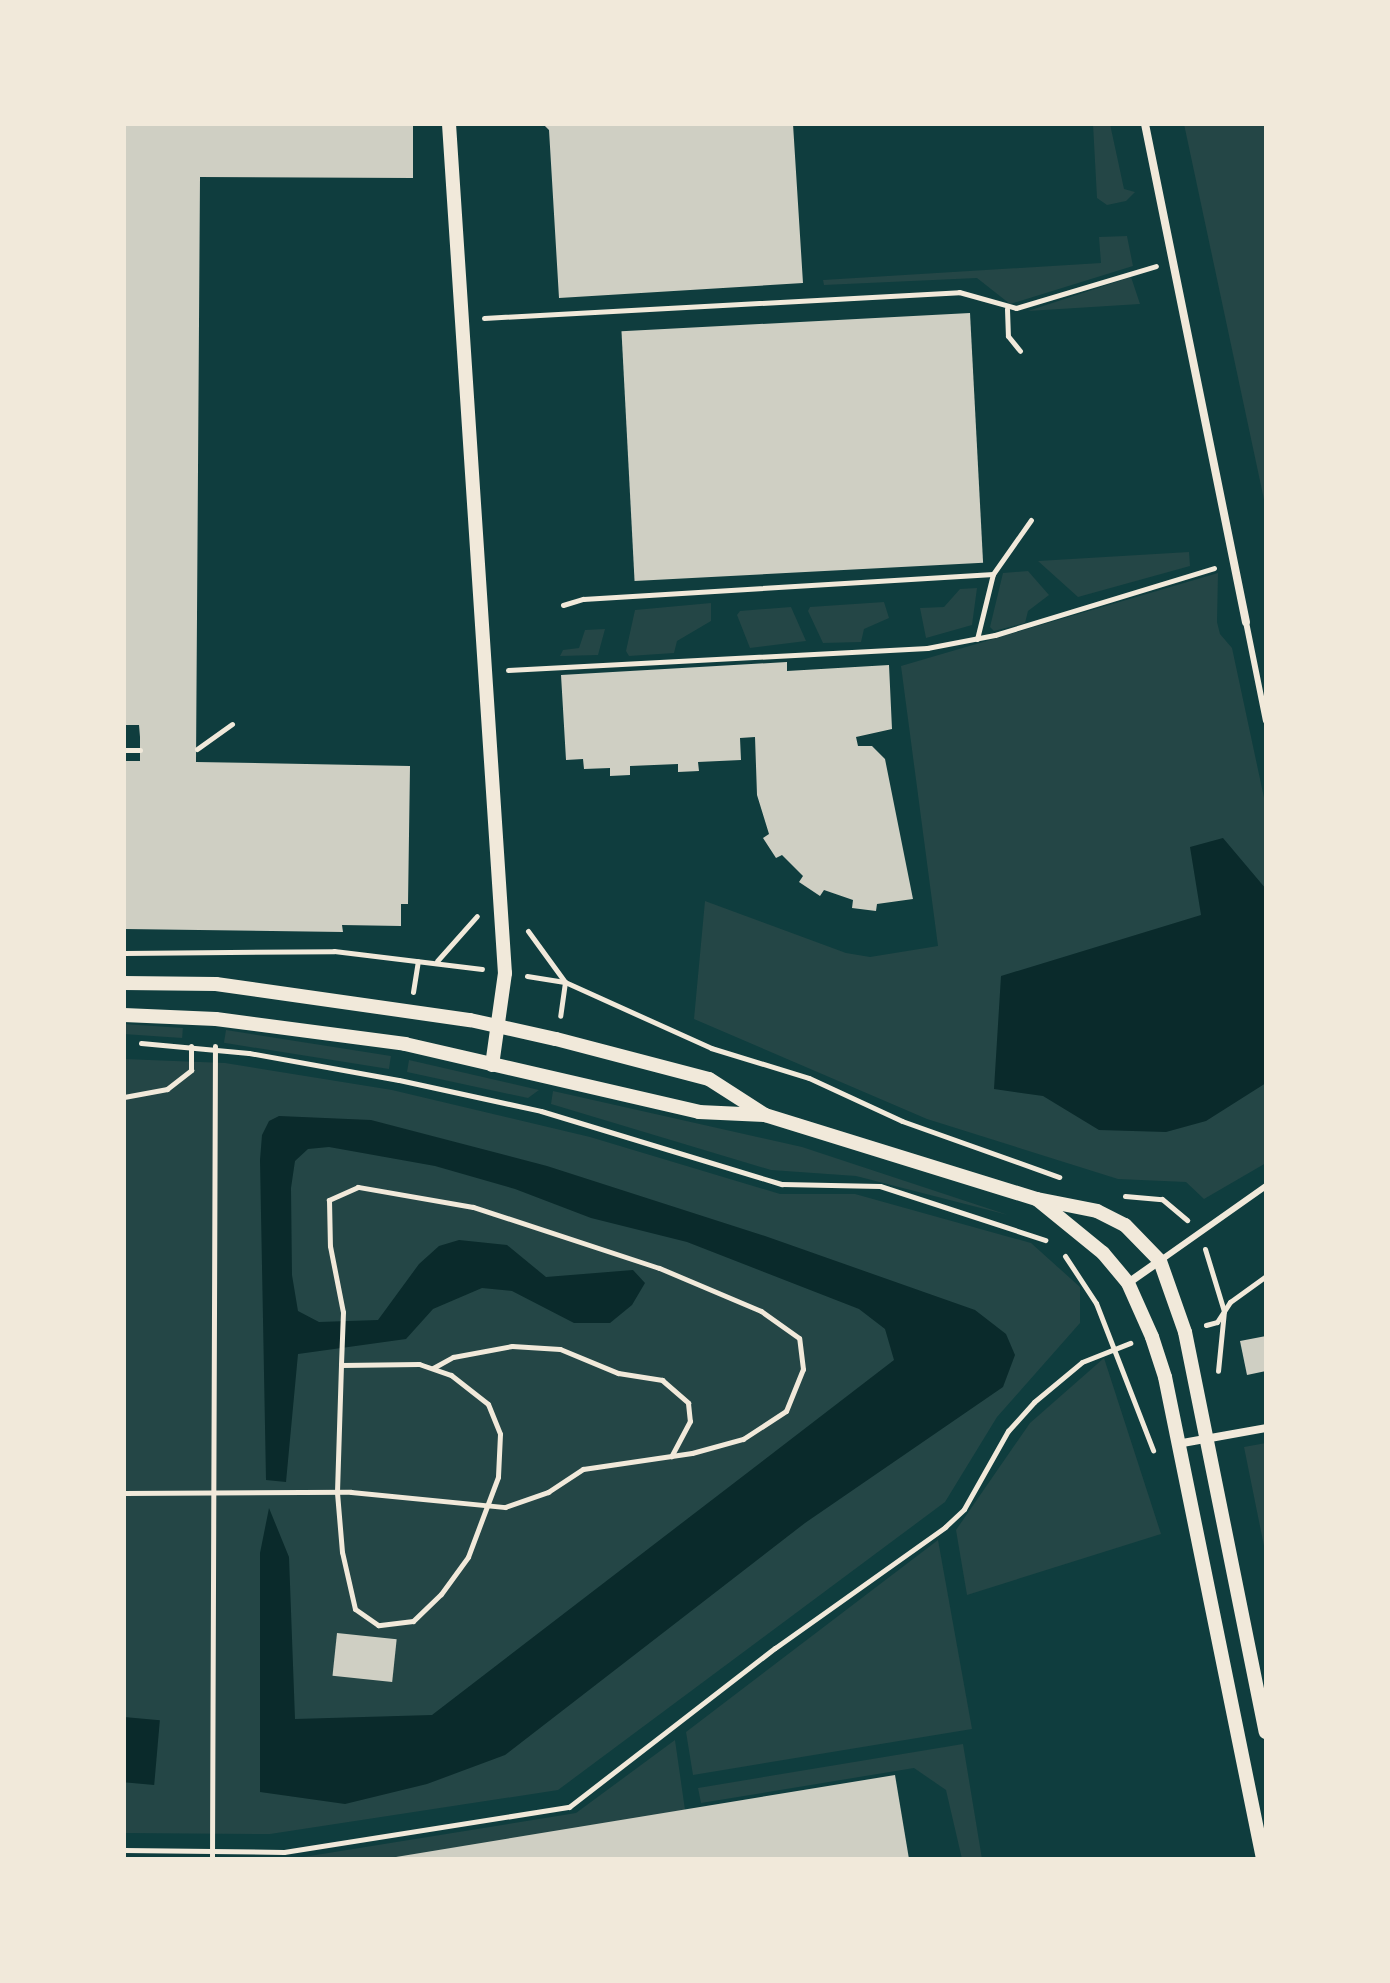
<!DOCTYPE html>
<html>
<head>
<meta charset="utf-8">
<style>
  body { margin:0 }
  #map { position:relative; width:1390px; height:1983px; overflow:hidden; background:#0f3d3e; font-family:Figtree,sans-serif }
  div>[style] { position:absolute }
  [style*='--x'] { left:calc(var(--x)*1px); top:calc(var(--y)*1px); width:calc(var(--w)*1px); rotate:calc(var(--a)*1deg) }
  .green>* { inset:0; background:#244646; transform-origin:0 0 }
  .water>* { inset:0; background:#0a2a2b; transform-origin:0 0 }
  .building>* { inset:0; background:#cfcfc3; transform-origin:0 0 }
  .path>* { height:5px; margin:-2.5px; padding:0 2.5px; transform-origin:2.5px; border-radius:2.5px; background:#f1e9da }
  .service>* { height:6px; margin:-3px; padding:0 3px; transform-origin:3px; border-radius:3px; background:#f1e9da }
  .minor>* { height:8px; margin:-4px; padding:0 4px; transform-origin:4px; border-radius:4px; background:#f1e9da }
  .tertiary>* { height:14px; margin:-7px; padding:0 7px; transform-origin:7px; border-radius:7px; background:#f1e9da }
  span { translate:-50% -50%; white-space:nowrap; text-align:center; line-height:1.15; -webkit-text-stroke:8px #f1e9da; paint-order:stroke }
  .frame { position:absolute; inset:0; border:126px solid #f1e9da; pointer-events:none }
</style>
</head>
<body>
<div id="map">
  <div class="green">
    <i style="clip-path:polygon(1093px 124px,1110px 124px,1124px 189px,1135px 192px,1126px 201px,1107px 205px,1097px 198px)"></i>
    <i style="clip-path:polygon(1184px 124px,1266px 124px,1266px 509px)"></i>
    <i style="clip-path:polygon(1127px 236px,1133px 266px,1010px 304px,977px 278px,824px 285px,823px 280px,1101px 263px,1099px 237px)"></i>
    <i style="clip-path:polygon(1131px 277px,1140px 304px,1028px 311px)"></i>
    <i style="clip-path:polygon(1189px 552px,1190px 566px,1078px 597px,1038px 561px)"></i>
    <i style="clip-path:polygon(1028px 571px,1049px 595px,1028px 611px,1025px 623px,994px 631px,990px 627px,1003px 573px)"></i>
    <i style="clip-path:polygon(1218px 573px,1217px 622px,1220px 634px,1232px 648px,1266px 807px,1266px 1163px,1204px 1199px,1186px 1182px,1118px 1179px,927px 1119px,694px 1019px,705px 901px,846px 953px,870px 957px,938px 946px,901px 666px)"></i>
    <i style="clip-path:polygon(977px 588px,972px 625px,926px 638px,920px 608px,944px 607px,960px 589px)"></i>
    <i style="clip-path:polygon(884px 602px,889px 618px,864px 629px,861px 642px,823px 643px,808px 611px,810px 607px)"></i>
    <i style="clip-path:polygon(711px 603px,711px 621px,677px 641px,674px 653px,629px 656px,626px 651px,635px 610px)"></i>
    <i style="clip-path:polygon(791px 607px,806px 641px,750px 648px,737px 615px,740px 611px)"></i>
    <i style="clip-path:polygon(605px 629px,598px 655px,560px 656px,563px 650px,579px 648px,585px 630px)"></i>
    <i style="left:124px;top:1024px;width:59px;height:10px;rotate:4deg"></i>
    <i style="left:226px;top:1030px;width:167px;height:13px;rotate:9deg"></i>
    <i style="clip-path:polygon(124px 1059px,225px 1063px,392px 1090px,590px 1137px,780px 1194px,855px 1194px,1031px 1243px,1080px 1287px,1080px 1323px,997px 1417px,945px 1502px,558px 1790px,270px 1834px,124px 1833px)"></i>
    <i style="clip-path:polygon(409px 1060px,539px 1090px,528px 1098px,407px 1072px)"></i>
    <i style="clip-path:polygon(553px 1091px,802px 1147px,1008px 1215px,856px 1176px,771px 1170px,551px 1104px)"></i>
    <i style="clip-path:polygon(1104px 1358px,1161px 1534px,967px 1595px,956px 1530px,1030px 1423px)"></i>
    <i style="clip-path:polygon(1266px 1443px,1265px 1448px,1266px 1556px,1244px 1447px)"></i>
    <i style="clip-path:polygon(938px 1540px,972px 1729px,693px 1775px,686px 1732px)"></i>
    <i style="clip-path:polygon(675px 1740px,685px 1810px,391px 1859px,291px 1859px,576px 1813px)"></i>
    <i style="clip-path:polygon(963px 1744px,982px 1859px,962px 1859px,946px 1790px,914px 1768px,701px 1803px,698px 1788px)"></i>
  </div>
  <div class="water">
    <i style="clip-path:polygon(1223px 838px,1266px 889px,1266px 1083px,1206px 1121px,1166px 1132px,1099px 1130px,1043px 1096px,994px 1089px,1001px 976px,1201px 915px,1190px 847px)"></i>
    <i style="clip-path:polygon(279px 1116px,371px 1120px,547px 1166px,765px 1236px,975px 1310px,1006px 1334px,1015px 1355px,1003px 1387px,805px 1523px,505px 1755px,427px 1784px,345px 1804px,260px 1792px,260px 1553px,269px 1508px,289px 1557px,295px 1719px,432px 1715px,894px 1360px,885px 1329px,859px 1309px,687px 1242px,591px 1218px,515px 1189px,435px 1166px,329px 1147px,308px 1149px,295px 1161px,291px 1188px,292px 1275px,298px 1311px,319px 1322px,378px 1320px,419px 1264px,439px 1246px,459px 1240px,507px 1245px,546px 1277px,633px 1270px,645px 1283px,632px 1305px,610px 1323px,574px 1323px,512px 1291px,482px 1288px,433px 1309px,406px 1339px,298px 1354px,286px 1482px,266px 1480px,260px 1160px,262px 1135px,269px 1121px)"></i>
    <i style="left:124px;top:1717px;width:36px;height:65px;rotate:5deg"></i>
  </div>
  <div class="building">
    <i style="clip-path:polygon(124px 124px,413px 124px,413px 178px,200px 177px,196px 762px,410px 766px,408px 904px,401px 904px,401px 926px,342px 925px,343px 932px,124px 929px,124px 761px,140px 761px,140px 737px,139px 725px,124px 725px)"></i>
    <i style="clip-path:polygon(543px 124px,793px 124px,803px 283px,559px 298px,549px 130px)"></i>
    <i style="left:970px;top:313px;width:250px;height:349px;rotate:87deg"></i>
    <i style="clip-path:polygon(787px 662px,787px 671px,889px 665px,892px 729px,856px 737px,858px 746px,872px 746px,885px 759px,913px 899px,877px 904px,876px 911px,852px 908px,853px 900px,824px 890px,820px 896px,799px 882px,803px 876px,782px 855px,776px 858px,763px 838px,769px 834px,757px 795px,755px 737px,740px 738px,741px 760px,698px 762px,699px 771px,678px 772px,678px 764px,630px 766px,630px 775px,610px 776px,610px 768px,584px 769px,583px 759px,566px 760px,561px 675px)"></i>
    <i style="clip-path:polygon(1266px 1336px,1266px 1371px,1247px 1375px,1240px 1341px)"></i>
    <i style="left:337px;top:1633px;width:60px;height:43px;rotate:6deg"></i>
    <i style="clip-path:polygon(895px 1775px,909px 1859px,397px 1859px,396px 1857px)"></i>
  </div>
  <div class="path">
    <i style="--x:1007;--y:309;--w:27;--a:88"></i>
    <i style="--x:1008;--y:336;--w:19;--a:51"></i>
    <i style="--x:484;--y:318;--w:476;--a:-3.1"></i>
    <i style="--x:959;--y:292;--w:59;--a:15.7"></i>
    <i style="--x:1016;--y:308;--w:146;--a:-16.7"></i>
    <i style="--x:563;--y:605;--w:21;--a:-17"></i>
    <i style="--x:583;--y:599;--w:411;--a:-3.5"></i>
    <i style="--x:993;--y:574;--w:66;--a:-54.9"></i>
    <i style="--x:977;--y:639;--w:67;--a:-76.2"></i>
    <i style="--x:508;--y:670;--w:420;--a:-3"></i>
    <i style="--x:927;--y:648;--w:69;--a:-10.8"></i>
    <i style="--x:995;--y:635;--w:229;--a:-17"></i>
    <i style="--x:197;--y:749;--w:43;--a:-35.5"></i>
    <i style="--x:124;--y:750;--w:16;--a:0"></i>
    <i style="--x:528;--y:931;--w:63;--a:54"></i>
    <i style="--x:565;--y:982;--w:34;--a:98"></i>
    <i style="--x:124;--y:953;--w:210;--a:-0.5"></i>
    <i style="--x:334;--y:951;--w:149;--a:6.9"></i>
    <i style="--x:437;--y:961;--w:60;--a:-48.4"></i>
    <i style="--x:527;--y:976;--w:38;--a:9"></i>
    <i style="--x:565;--y:982;--w:160;--a:24.3"></i>
    <i style="--x:711;--y:1048;--w:102;--a:17"></i>
    <i style="--x:809;--y:1078;--w:102;--a:24.8"></i>
    <i style="--x:902;--y:1121;--w:167;--a:19.6"></i>
    <i style="--x:413;--y:992;--w:31;--a:-81"></i>
    <i style="--x:141;--y:1043;--w:108;--a:5.3"></i>
    <i style="--x:249;--y:1053;--w:152;--a:10.2"></i>
    <i style="--x:399;--y:1080;--w:145;--a:12.3"></i>
    <i style="--x:541;--y:1111;--w:252;--a:16.9"></i>
    <i style="--x:782;--y:1184;--w:98;--a:1.2"></i>
    <i style="--x:880;--y:1186;--w:174;--a:18.1"></i>
    <i style="--x:124;--y:1097;--w:44;--a:-10.5"></i>
    <i style="--x:167;--y:1089;--w:31;--a:-38"></i>
    <i style="--x:191;--y:1070;--w:24;--a:-90"></i>
    <i style="--x:1125;--y:1196;--w:37;--a:5"></i>
    <i style="--x:1162;--y:1199;--w:33;--a:40"></i>
    <i style="--x:1205;--y:1249;--w:65;--a:73"></i>
    <i style="--x:1224;--y:1311;--w:60;--a:95.7"></i>
    <i style="--x:1065;--y:1256;--w:56;--a:56.6"></i>
    <i style="--x:1096;--y:1303;--w:158;--a:68.8"></i>
    <i style="--x:1206;--y:1325;--w:11;--a:-15"></i>
    <i style="--x:1217;--y:1322;--w:24;--a:-57"></i>
    <i style="--x:1230;--y:1302;--w:44;--a:-35.8"></i>
    <i style="--x:419;--y:1364;--w:34;--a:19"></i>
    <i style="--x:451;--y:1375;--w:47;--a:38.1"></i>
    <i style="--x:488;--y:1404;--w:32;--a:68"></i>
    <i style="--x:500;--y:1434;--w:43;--a:92.7"></i>
    <i style="--x:498;--y:1477;--w:85;--a:110.6"></i>
    <i style="--x:468;--y:1557;--w:46;--a:126.1"></i>
    <i style="--x:441;--y:1594;--w:39;--a:136"></i>
    <i style="--x:413;--y:1621;--w:35;--a:173"></i>
    <i style="--x:378;--y:1625;--w:28;--a:-145"></i>
    <i style="--x:355;--y:1609;--w:58;--a:-102.8"></i>
    <i style="--x:342;--y:1552;--w:60;--a:-94.8"></i>
    <i style="--x:337;--y:1492;--w:127;--a:-88.2"></i>
    <i style="--x:341;--y:1365;--w:78;--a:-0.7"></i>
    <i style="--x:433;--y:1368;--w:23;--a:-29"></i>
    <i style="--x:453;--y:1357;--w:60;--a:-10.6"></i>
    <i style="--x:512;--y:1346;--w:48;--a:3.6"></i>
    <i style="--x:560;--y:1349;--w:63;--a:22.5"></i>
    <i style="--x:618;--y:1373;--w:45;--a:9"></i>
    <i style="--x:662;--y:1380;--w:35;--a:41"></i>
    <i style="--x:688;--y:1403;--w:18;--a:84"></i>
    <i style="--x:690;--y:1421;--w:40;--a:118"></i>
    <i style="--x:124;--y:1493;--w:227;--a:-0.3"></i>
    <i style="--x:351;--y:1492;--w:155;--a:5.6"></i>
    <i style="--x:505;--y:1507;--w:46;--a:-19.2"></i>
    <i style="--x:548;--y:1492;--w:42;--a:-33.3"></i>
    <i style="--x:583;--y:1469;--w:110;--a:-8.4"></i>
    <i style="--x:692;--y:1453;--w:53;--a:-15.4"></i>
    <i style="--x:743;--y:1439;--w:51;--a:-33.1"></i>
    <i style="--x:786;--y:1411;--w:45;--a:-68"></i>
    <i style="--x:803;--y:1369;--w:31;--a:-97"></i>
    <i style="--x:799;--y:1338;--w:47;--a:-144.6"></i>
    <i style="--x:761;--y:1311;--w:111;--a:-157.1"></i>
    <i style="--x:659;--y:1268;--w:196;--a:-161.8"></i>
    <i style="--x:473;--y:1207;--w:117;--a:-170.1"></i>
    <i style="--x:358;--y:1187;--w:32;--a:156"></i>
    <i style="--x:329;--y:1200;--w:46;--a:88.8"></i>
    <i style="--x:330;--y:1246;--w:67;--a:78.9"></i>
    <i style="--x:343;--y:1312;--w:53;--a:92.2"></i>
    <i style="--x:124;--y:1850;--w:160;--a:0.7"></i>
    <i style="--x:284;--y:1852;--w:289;--a:-9"></i>
    <i style="--x:569;--y:1807;--w:260;--a:-37.7"></i>
    <i style="--x:775;--y:1648;--w:209;--a:-35.4"></i>
    <i style="--x:945;--y:1527;--w:26;--a:-43"></i>
    <i style="--x:964;--y:1509;--w:90;--a:-60.6"></i>
    <i style="--x:1008;--y:1431;--w:39;--a:-48"></i>
    <i style="--x:1034;--y:1402;--w:62;--a:-39.8"></i>
    <i style="--x:1082;--y:1362;--w:52;--a:-21.6"></i>
    <i style="--x:212;--y:1859;--w:813;--a:-89.79"></i>
  </div>
  <div class="service">
    <i style="--x:1246;--y:622;--w:101;--a:78.6"></i>
    <i style="--x:1161;--y:1260;--w:128;--a:-35.2"></i>
  </div>
  <div class="minor">
    <i style="--x:1145;--y:124;--w:508;--a:78.54"></i>
    <i style="--x:1128;--y:1283;--w:39;--a:-35"></i>
    <i style="--x:1177;--y:1444;--w:90;--a:-10.2"></i>
  </div>
  <div class="tertiary">
    <i style="--x:449;--y:124;--w:851;--a:86.23"></i>
    <i style="--x:505;--y:973;--w:93;--a:98"></i>
    <i style="--x:124;--y:983;--w:92;--a:0.6"></i>
    <i style="--x:216;--y:984;--w:257;--a:8.1"></i>
    <i style="--x:470;--y:1020;--w:88;--a:12.5"></i>
    <i style="--x:556;--y:1039;--w:158;--a:14.7"></i>
    <i style="--x:709;--y:1079;--w:67;--a:32.7"></i>
    <i style="--x:765;--y:1115;--w:285;--a:17.2"></i>
    <i style="--x:1037;--y:1199;--w:61;--a:11.3"></i>
    <i style="--x:1097;--y:1211;--w:31;--a:27"></i>
    <i style="--x:1125;--y:1225;--w:50;--a:45.8"></i>
    <i style="--x:1160;--y:1261;--w:75;--a:70.6"></i>
    <i style="--x:1185;--y:1332;--w:408;--a:78.6"></i>
    <i style="--x:124;--y:1015;--w:92;--a:2.5"></i>
    <i style="--x:216;--y:1019;--w:191;--a:7.5"></i>
    <i style="--x:405;--y:1044;--w:302;--a:13"></i>
    <i style="--x:699;--y:1112;--w:66;--a:2.6"></i>
    <i style="--x:1038;--y:1200;--w:84;--a:39.2"></i>
    <i style="--x:1103;--y:1253;--w:39;--a:50"></i>
    <i style="--x:1128;--y:1283;--w:59;--a:66"></i>
    <i style="--x:1152;--y:1337;--w:42;--a:72"></i>
    <i style="--x:1165;--y:1377;--w:492;--a:78.5"></i>
  </div>
  <div class="frame"></div>
</div>
</body>
</html>
